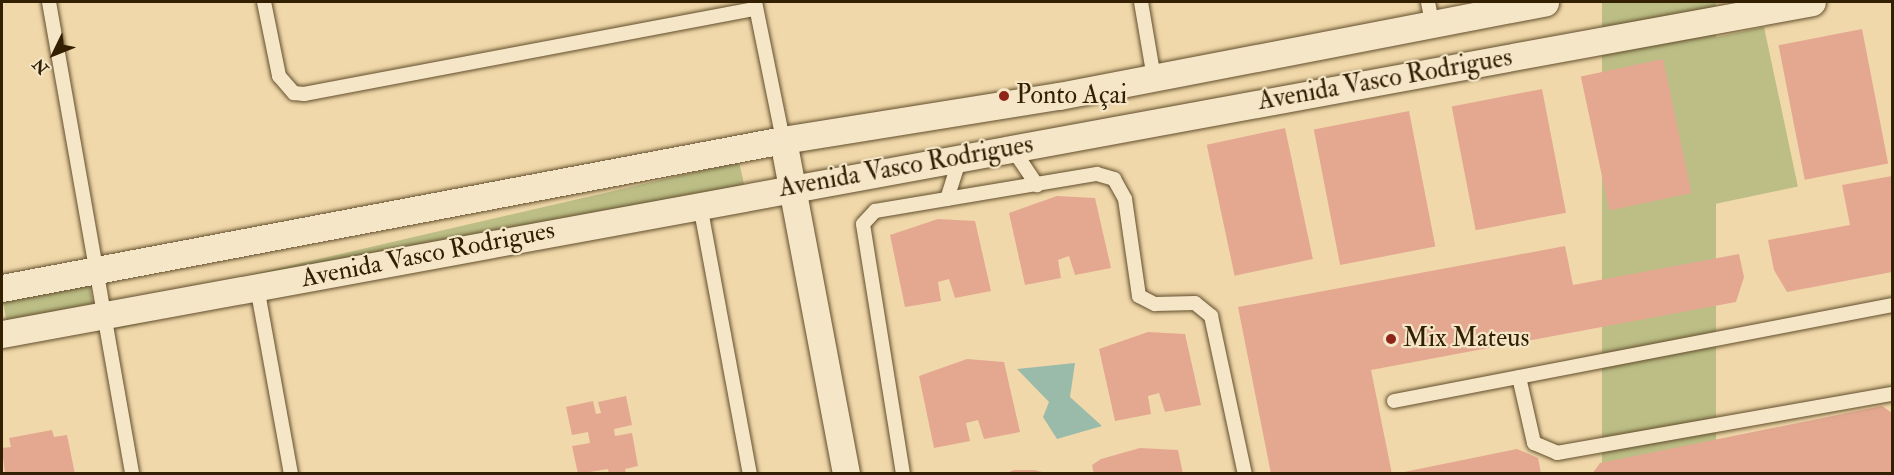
<!DOCTYPE html>
<html>
<head>
<meta charset="utf-8">
<style>
  body { margin:0 }
  #map { position:relative; width:1894px; height:475px; overflow:hidden; background:#f0d8aa; font-family:"IM FELL Double Pica",serif }
  div>[style] { position:absolute }
  [style*='--x'] { left:calc(var(--x)*1px); top:calc(var(--y)*1px); width:calc(var(--w)*1px); rotate:calc(var(--a)*1deg) }
  .green>* { inset:0; background:#bcbe86; transform-origin:0 0 }
  .water>* { inset:0; background:#9abaaa }
  .building>* { inset:0; background:#e4a891; transform-origin:0 0 }
  .roads { filter:drop-shadow(0 0 2px #624e2c) drop-shadow(0 0 2px #624e2c) }
  .lane>* { height:14px; margin:-7px; padding:0 7px; transform-origin:7px; border-radius:7px; background:#f5e6c8 }
  .street>* { height:27px; margin:-13.5px; padding:0 13.5px; transform-origin:13.5px; border-radius:13.5px; background:#f5e6c8 }
  .dots>* { width:16px; height:16px; translate:-50% -50%; box-sizing:border-box; border:3px solid #f5e6c8; border-radius:50% }
  span { translate:-50% -50%; white-space:nowrap; text-align:center; line-height:1.15; -webkit-text-stroke:4.5px #f5e6c8; paint-order:stroke }
  .street-label { font-size:26px; color:#332002 }
  .poi-label { font-size:26px; color:#332002 }
  .left { translate:0 -50%; text-align:left }
  .frame { position:absolute; inset:0; border:3px solid #332002; pointer-events:none }
  .north { position:absolute; left:24px; top:24px; width:60px; height:60px; -webkit-text-stroke:4px #f5e6c8; paint-order:stroke; rotate:227deg; font-size:16px; font-weight:700; line-height:24px; text-align:center; color:#332002 }
  .north::after { content:''; display:block; margin:auto; width:21px; height:27px; background:#332002; clip-path:polygon(50% 0,100% 100%,50% 72%,0 100%) }
</style>
</head>
<body>
<div id="map">
  <div class="green">
    <i style="left:1602px;top:2px;width:114px;height:807px"></i>
    <i style="left:1764px;top:27px;width:163px;height:91px;rotate:78deg"></i>
    <i style="left:739px;top:162px;width:23px;height:642px;rotate:77deg"></i>
    <i style="left:89px;top:284px;width:20px;height:88px;rotate:79deg"></i>
  </div>
  <div class="water">
    <i style="clip-path:polygon(1075px 363px,1070px 397px,1102px 426px,1057px 439px,1043px 417px,1049px 402px,1017px 369px)"></i>
  </div>
  <div class="building">
    <i style="left:1862px;top:29px;width:137px;height:85px;rotate:79deg"></i>
    <i style="left:1663px;top:59px;width:137px;height:84px;rotate:78deg"></i>
    <i style="left:1542px;top:89px;width:126px;height:92px;rotate:79deg"></i>
    <i style="left:1409px;top:111px;width:138px;height:97px;rotate:79deg"></i>
    <i style="left:1285px;top:128px;width:134px;height:80px;rotate:78deg"></i>
    <i style="clip-path:polygon(1892px 176px,1892px 272px,1787px 292px,1774px 270px,1768px 240px,1850px 225px,1842px 185px)"></i>
    <i style="clip-path:polygon(1057px 196px,1095px 198px,1111px 268px,1075px 275px,1069px 256px,1058px 260px,1061px 278px,1025px 285px,1009px 213px)"></i>
    <i style="clip-path:polygon(938px 219px,975px 221px,991px 291px,955px 298px,949px 279px,938px 282px,941px 301px,905px 307px,890px 235px)"></i>
    <i style="clip-path:polygon(1565px 246px,1573px 285px,1739px 254px,1744px 277px,1736px 302px,1371px 370px,1392px 474px,1271px 474px,1238px 307px)"></i>
    <i style="clip-path:polygon(1148px 332px,1185px 334px,1201px 405px,1165px 412px,1159px 393px,1148px 396px,1151px 414px,1115px 421px,1099px 349px)"></i>
    <i style="clip-path:polygon(967px 359px,1004px 362px,1020px 432px,984px 439px,978px 420px,966px 423px,970px 441px,934px 448px,919px 376px)"></i>
    <i style="clip-path:polygon(626px 396px,632px 425px,614px 429px,615px 436px,632px 433px,638px 466px,625px 469px,626px 474px,609px 474px,608px 469px,578px 474px,572px 446px,590px 443px,588px 432px,572px 435px,566px 407px,593px 401px,596px 414px,601px 413px,598px 402px)"></i>
    <i style="clip-path:polygon(1882px 406px,1892px 413px,1892px 474px,1592px 474px,1600px 463px)"></i>
    <i style="clip-path:polygon(52px 430px,54px 437px,67px 435px,75px 474px,5px 474px,2px 448px,11px 447px,9px 438px)"></i>
    <i style="clip-path:polygon(1140px 448px,1178px 450px,1183px 474px,1094px 474px,1092px 465px,1101px 459px)"></i>
    <i style="clip-path:polygon(1517px 449px,1538px 458px,1541px 474px,1394px 474px)"></i>
    <i style="clip-path:polygon(1014px 470px,1035px 470px,1049px 474px,1004px 474px)"></i>
  </div>
  <div class="roads">
    <div class="lane">
      <i style="--x:49;--y:2;--w:479;--a:80"></i>
      <i style="--x:264;--y:2;--w:76;--a:78.5"></i>
      <i style="--x:279;--y:76;--w:23;--a:49"></i>
      <i style="--x:294;--y:93;--w:10;--a:6"></i>
      <i style="--x:304;--y:94;--w:460;--a:-10.7"></i>
      <i style="--x:755;--y:2;--w:141;--a:78.5"></i>
      <i style="--x:1141;--y:2;--w:77;--a:80.3"></i>
      <i style="--x:1428;--y:2;--w:21;--a:79"></i>
      <i style="--x:1012;--y:148;--w:45;--a:56"></i>
      <i style="--x:947;--y:199;--w:43;--a:-72.4"></i>
      <i style="--x:700;--y:205;--w:274;--a:79.5"></i>
      <i style="--x:257;--y:287;--w:190;--a:79.7"></i>
      <i style="--x:1519;--y:377;--w:68;--a:77.2"></i>
      <i style="--x:1534;--y:443;--w:25;--a:23"></i>
      <i style="--x:1557;--y:453;--w:340;--a:-10"></i>
      <i style="--x:1394;--y:401;--w:507;--a:-10.91"></i>
      <i style="--x:903;--y:474;--w:253;--a:-99.1"></i>
      <i style="--x:863;--y:224;--w:18;--a:-47"></i>
      <i style="--x:875;--y:211;--w:225;--a:-9.5"></i>
      <i style="--x:1097;--y:174;--w:18;--a:16"></i>
      <i style="--x:1114;--y:179;--w:23;--a:61"></i>
      <i style="--x:1125;--y:199;--w:98;--a:81.8"></i>
      <i style="--x:1139;--y:296;--w:18;--a:27"></i>
      <i style="--x:1155;--y:304;--w:40;--a:-1.4"></i>
      <i style="--x:1195;--y:303;--w:21;--a:39"></i>
      <i style="--x:1211;--y:316;--w:162;--a:77.9"></i>
    </div>
    <div class="street">
      <i style="--x:783;--y:140;--w:340;--a:79.3"></i>
      <i style="--x:2;--y:288;--w:795;--a:-10.73"></i>
      <i style="--x:783;--y:140;--w:279;--a:-9.1"></i>
      <i style="--x:1059;--y:96;--w:495;--a:-10.9"></i>
      <i style="--x:2;--y:334;--w:1840;--a:-10.39"></i>
    </div>
  </div>
  <div class="dots">
    <i style="left:1004px;top:96px;background:#8f2418"></i>
    <i style="left:1391px;top:339px;background:#8f2418"></i>
  </div>
  <div class="street-label">
    <span style="left:1385px;top:80px;rotate:-10deg">Avenida Vasco Rodrigues</span>
    <span style="left:906px;top:167px;rotate:-10deg">Avenida Vasco Rodrigues</span>
    <span style="left:428px;top:255px;rotate:-11deg">Avenida Vasco Rodrigues</span>
  </div>
  <div class="poi-label">
    <span class="left" style="left:1016px;top:96px">Ponto Açai</span>
    <span class="left" style="left:1403px;top:339px">Mix Mateus</span>
  </div>
  <div class="frame"></div>
  <div class="north">N</div>
</div>
</body>
</html>
